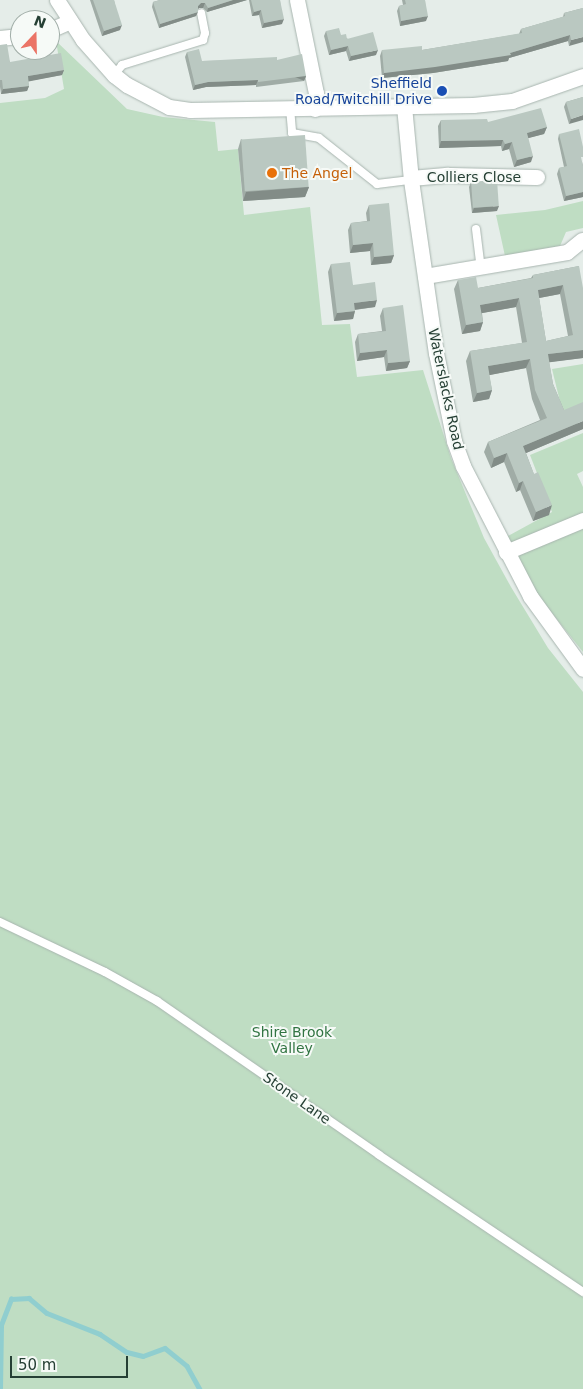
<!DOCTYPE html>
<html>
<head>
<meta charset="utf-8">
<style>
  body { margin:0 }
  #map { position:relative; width:583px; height:1389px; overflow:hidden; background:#e5ede9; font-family:"DejaVu Sans",sans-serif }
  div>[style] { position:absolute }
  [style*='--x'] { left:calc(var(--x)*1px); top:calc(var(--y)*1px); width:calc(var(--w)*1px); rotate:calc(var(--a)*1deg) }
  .green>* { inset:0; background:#bfddc3 }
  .stream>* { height:4.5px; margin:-2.25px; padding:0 2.25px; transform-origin:2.25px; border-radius:2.25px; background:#90cecf }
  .roads { filter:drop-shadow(0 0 1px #a8b5af) drop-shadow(0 0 1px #a8b5af) }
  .lane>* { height:8px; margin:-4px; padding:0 4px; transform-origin:4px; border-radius:4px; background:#fff }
  .street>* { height:15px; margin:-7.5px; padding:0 7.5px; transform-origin:7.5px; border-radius:7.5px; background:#fff }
  .secondary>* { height:15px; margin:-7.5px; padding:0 7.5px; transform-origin:7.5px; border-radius:7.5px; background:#fff }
  .wall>* { inset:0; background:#a0aca6 }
  .shaded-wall>* { inset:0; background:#828c87; transform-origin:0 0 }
  .building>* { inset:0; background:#bac8c1; transform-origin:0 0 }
  .dots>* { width:14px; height:14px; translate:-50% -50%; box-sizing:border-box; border:2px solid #f6faf7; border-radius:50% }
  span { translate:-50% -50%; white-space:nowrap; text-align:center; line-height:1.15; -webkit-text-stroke:4px #f6faf7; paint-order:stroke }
  .transit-label { font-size:14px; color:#164399 }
  .right { translate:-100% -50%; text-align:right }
  .food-label { font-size:14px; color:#c56008 }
  .left { translate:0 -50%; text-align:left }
  .street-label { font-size:14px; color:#253f34 }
  .park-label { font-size:14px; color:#317442 }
  .north { position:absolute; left:10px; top:10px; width:50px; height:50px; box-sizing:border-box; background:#f6faf7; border:1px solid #a2afa9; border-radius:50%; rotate:21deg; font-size:14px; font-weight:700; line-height:20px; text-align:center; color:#253f34 }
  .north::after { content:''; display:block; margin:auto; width:18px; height:22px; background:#eb7466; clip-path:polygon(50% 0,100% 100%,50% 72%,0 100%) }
  .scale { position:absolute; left:10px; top:1356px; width:118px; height:22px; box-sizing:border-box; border:2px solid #253f34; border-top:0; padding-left:6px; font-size:15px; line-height:18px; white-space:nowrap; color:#253f34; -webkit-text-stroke:4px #f6faf7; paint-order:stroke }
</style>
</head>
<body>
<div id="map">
  <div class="green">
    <i style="clip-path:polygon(56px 41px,127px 109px,163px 117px,215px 122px,218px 151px,238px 149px,244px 215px,310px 207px,322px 325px,350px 324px,357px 377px,423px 370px,451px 458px,484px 538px,511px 587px,548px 648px,583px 692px,583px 1389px,0 1389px,0 103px,45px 98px,64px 89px)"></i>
    <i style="clip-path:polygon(583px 201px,583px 228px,566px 232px,560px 246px,505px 256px,496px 215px,545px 210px)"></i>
    <i style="clip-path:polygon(583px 364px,583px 405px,563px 414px,552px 369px)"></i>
    <i style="clip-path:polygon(583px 433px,583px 471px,577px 474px,583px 487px,583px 652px,535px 592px,506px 537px,552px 512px,530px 455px)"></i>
  </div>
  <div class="stream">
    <i style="--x:0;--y:1389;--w:64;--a:-89.1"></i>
    <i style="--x:1;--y:1325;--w:28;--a:-69"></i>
    <i style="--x:11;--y:1299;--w:18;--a:-3"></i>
    <i style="--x:29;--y:1298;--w:23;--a:40"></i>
    <i style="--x:47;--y:1313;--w:57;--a:21.6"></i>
    <i style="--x:100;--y:1334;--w:32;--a:34"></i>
    <i style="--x:127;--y:1352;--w:16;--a:14"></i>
    <i style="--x:143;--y:1356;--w:23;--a:-20"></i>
    <i style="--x:165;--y:1348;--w:28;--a:39"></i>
    <i style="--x:187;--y:1366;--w:26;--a:61"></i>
  </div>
  <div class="roads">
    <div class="lane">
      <i style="--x:114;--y:75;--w:13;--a:-51"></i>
      <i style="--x:122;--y:65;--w:85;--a:-17.2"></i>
      <i style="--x:203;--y:40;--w:7;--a:-74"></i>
      <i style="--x:205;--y:33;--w:20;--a:-101"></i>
      <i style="--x:290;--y:108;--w:25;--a:85"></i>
      <i style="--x:292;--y:133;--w:27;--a:10"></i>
      <i style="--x:319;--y:138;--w:74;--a:38.4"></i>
      <i style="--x:377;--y:184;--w:34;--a:-7"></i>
      <i style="--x:476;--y:229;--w:39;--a:83"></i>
      <i style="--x:0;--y:922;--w:116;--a:25.5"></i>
      <i style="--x:105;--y:972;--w:60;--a:29.1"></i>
      <i style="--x:157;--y:1001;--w:270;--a:34.7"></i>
      <i style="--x:379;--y:1155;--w:246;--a:33.9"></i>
    </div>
    <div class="street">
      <i style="--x:297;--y:0;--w:95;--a:78.5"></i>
      <i style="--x:316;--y:93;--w:16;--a:94"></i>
      <i style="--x:50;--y:30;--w:22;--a:-24"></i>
      <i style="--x:0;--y:38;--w:20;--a:-6"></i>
      <i style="--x:404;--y:106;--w:74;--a:84.6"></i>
      <i style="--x:411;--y:180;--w:175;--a:81.8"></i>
      <i style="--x:436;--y:353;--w:90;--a:78.4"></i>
      <i style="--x:454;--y:441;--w:27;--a:70"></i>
      <i style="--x:463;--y:466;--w:146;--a:62.7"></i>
      <i style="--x:530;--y:596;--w:90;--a:54"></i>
      <i style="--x:411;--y:178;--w:37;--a:-5"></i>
      <i style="--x:448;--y:175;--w:89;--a:1.3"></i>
      <i style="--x:425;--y:276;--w:144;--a:-9.6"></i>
      <i style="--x:567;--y:252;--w:19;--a:-39"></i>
      <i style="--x:506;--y:552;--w:83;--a:-22.6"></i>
    </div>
    <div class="secondary">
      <i style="--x:57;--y:0;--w:48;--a:57"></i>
      <i style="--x:83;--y:40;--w:47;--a:48.5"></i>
      <i style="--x:114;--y:75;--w:16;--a:38"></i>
      <i style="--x:127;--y:85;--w:47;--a:27.6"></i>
      <i style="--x:169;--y:107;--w:21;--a:8"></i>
      <i style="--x:190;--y:110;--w:283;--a:-1"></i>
      <i style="--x:473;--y:105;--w:39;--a:-6"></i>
      <i style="--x:512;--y:101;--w:75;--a:-19.4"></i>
    </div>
  </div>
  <div class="wall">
    <i style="clip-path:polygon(90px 0,114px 0,120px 30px,102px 36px)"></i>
    <i style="clip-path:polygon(160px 0,247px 0,207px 12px,203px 8px,199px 8px,198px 9px,196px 16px,159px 28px,152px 7px,153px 2px)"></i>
    <i style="clip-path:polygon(249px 0,280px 0,282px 24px,262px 28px,259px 15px,252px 16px)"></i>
    <i style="clip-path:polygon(402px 0,425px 0,426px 21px,400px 26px,397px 11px,399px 6px,403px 5px)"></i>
    <i style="clip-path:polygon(583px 8px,569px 46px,568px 41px,509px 58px,508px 61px,433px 73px,382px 78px,380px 56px,382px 50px,422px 50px,519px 34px,521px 29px,563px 17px,564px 13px)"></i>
    <i style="clip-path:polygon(326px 31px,341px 35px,376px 55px,349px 61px,346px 51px,329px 55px,324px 36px)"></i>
    <i style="clip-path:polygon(0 45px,10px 62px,64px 70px,62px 75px,28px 81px,29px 86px,27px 91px,1px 94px,0 87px)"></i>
    <i style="clip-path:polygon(187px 52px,202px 61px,277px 60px,306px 76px,304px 81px,256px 87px,256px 85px,206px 87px,193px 90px,185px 57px)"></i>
    <i style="clip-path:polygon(583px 97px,569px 124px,564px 107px,566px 102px)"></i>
    <i style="clip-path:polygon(441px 120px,488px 122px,547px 127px,544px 134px,528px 138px,531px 162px,514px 167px,509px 149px,502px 151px,501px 146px,439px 148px,438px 126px)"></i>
    <i style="clip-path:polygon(559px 134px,582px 162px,583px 166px,583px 197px,564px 201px,557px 174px,559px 168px,564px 167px,558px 139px)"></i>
    <i style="clip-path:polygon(241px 139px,309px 187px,305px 197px,243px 201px,238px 149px)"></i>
    <i style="clip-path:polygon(471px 182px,497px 211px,472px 213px,469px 187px)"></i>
    <i style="clip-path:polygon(369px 205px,394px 255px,391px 263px,371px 265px,370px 251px,350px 253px,348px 230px,351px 223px,367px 221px,366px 213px)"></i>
    <i style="clip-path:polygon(331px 264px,353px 285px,375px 307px,355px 310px,353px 319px,334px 321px,328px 272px)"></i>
    <i style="clip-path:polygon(evenodd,579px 266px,583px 358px,549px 362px,553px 384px,564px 410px,583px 429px,526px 453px,549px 515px,533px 521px,520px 490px,516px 492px,504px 462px,491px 468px,484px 452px,488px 442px,540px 420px,532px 399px,526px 368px,489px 375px,492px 390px,489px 399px,473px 402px,466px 361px,470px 351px,522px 343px,516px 307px,482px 313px,483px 322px,480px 331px,462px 334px,454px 289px,458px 280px,478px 288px,531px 278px,533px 275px,579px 266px,560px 294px,568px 336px,546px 341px,539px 298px,560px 294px)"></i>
    <i style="clip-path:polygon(383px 308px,410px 361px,407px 368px,386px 371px,384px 357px,357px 361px,355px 342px,358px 334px,382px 331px,380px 316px)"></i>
  </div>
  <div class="shaded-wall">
    <i style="clip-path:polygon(233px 0,247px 0,207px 12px,208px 8px)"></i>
    <i style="clip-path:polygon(201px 3px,205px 3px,203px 8px,199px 8px,196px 11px,198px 6px)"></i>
    <i style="clip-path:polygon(261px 10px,259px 15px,252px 16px,254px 12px)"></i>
    <i style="clip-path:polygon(198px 12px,196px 16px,159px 28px,160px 24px)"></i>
    <i style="clip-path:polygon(428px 16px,426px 21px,400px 26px,401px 21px)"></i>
    <i style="clip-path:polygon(284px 19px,282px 24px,262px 28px,264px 23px)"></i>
    <i style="clip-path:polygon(122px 25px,120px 30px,102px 36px,104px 31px)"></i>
    <i style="clip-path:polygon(570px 35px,568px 41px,509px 58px,508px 61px,433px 73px,382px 78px,384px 73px,510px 53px)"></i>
    <i style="clip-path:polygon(583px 37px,583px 42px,569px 46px,571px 40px)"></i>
    <i style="clip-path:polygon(348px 46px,346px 51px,329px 55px,331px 50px)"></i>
    <i style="clip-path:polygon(378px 50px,376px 55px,349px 61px,351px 56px)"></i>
    <i style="clip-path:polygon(64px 70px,62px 75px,26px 82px,28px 76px)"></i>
    <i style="left:306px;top:76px;width:5px;height:48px;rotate:112deg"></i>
    <i style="clip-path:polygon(258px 80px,256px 85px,206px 87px,193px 90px,195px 85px,208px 82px)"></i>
    <i style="clip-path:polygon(29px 86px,27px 91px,1px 94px,3px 89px)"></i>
    <i style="clip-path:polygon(583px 115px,583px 120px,569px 124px,571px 119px)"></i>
    <i style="clip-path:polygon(547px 127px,544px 134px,525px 139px,527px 133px)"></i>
    <i style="clip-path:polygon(503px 140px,501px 146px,439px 148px,441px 141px)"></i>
    <i style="clip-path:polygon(512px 142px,509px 149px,502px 151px,505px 144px)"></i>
    <i style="clip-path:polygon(533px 156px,531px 162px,514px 167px,517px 160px)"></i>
    <i style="clip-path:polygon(309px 187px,305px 197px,243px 201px,246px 192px)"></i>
    <i style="clip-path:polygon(583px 192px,583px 197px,564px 201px,566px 196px)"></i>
    <i style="clip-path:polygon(499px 206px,497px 211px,472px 213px,474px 208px)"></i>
    <i style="clip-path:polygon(373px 243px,370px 251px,350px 253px,353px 245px)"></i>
    <i style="clip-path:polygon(394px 255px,391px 263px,371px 265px,374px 257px)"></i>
    <i style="clip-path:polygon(563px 285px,560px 294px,534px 299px,538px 290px)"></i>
    <i style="clip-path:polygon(519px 298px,516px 307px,477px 314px,480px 305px)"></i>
    <i style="clip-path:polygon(377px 300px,375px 307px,352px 310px,354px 303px)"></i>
    <i style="clip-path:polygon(355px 311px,353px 319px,334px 321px,337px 313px)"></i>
    <i style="clip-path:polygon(483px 322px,480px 331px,462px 334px,466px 325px)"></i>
    <i style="clip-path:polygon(387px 350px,384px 357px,357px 361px,360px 353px)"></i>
    <i style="clip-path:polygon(583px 350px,583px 358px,544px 363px,548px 354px)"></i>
    <i style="clip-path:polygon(530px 359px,526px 368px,485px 376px,488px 366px)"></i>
    <i style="clip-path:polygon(410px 361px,407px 368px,386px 371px,388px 363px)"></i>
    <i style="clip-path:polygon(492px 390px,489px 399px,473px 402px,477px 393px)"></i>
    <i style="clip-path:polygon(583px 421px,583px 429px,519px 456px,523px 446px)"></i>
    <i style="clip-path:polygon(507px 453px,504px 462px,491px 468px,494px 458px)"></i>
    <i style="clip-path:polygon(523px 481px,520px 490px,516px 492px,519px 483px)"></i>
    <i style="clip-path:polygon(552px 505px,549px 515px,533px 521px,536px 512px)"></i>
  </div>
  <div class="building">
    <i style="clip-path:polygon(93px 0,114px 0,122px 25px,104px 31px)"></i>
    <i style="clip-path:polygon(160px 0,233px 0,208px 8px,205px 3px,201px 3px,198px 6px,198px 12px,160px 24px,153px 2px)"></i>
    <i style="clip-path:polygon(251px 0,280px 0,284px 19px,264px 23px,261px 10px,254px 12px)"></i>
    <i style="clip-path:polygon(405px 0,425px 0,428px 16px,401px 21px,399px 6px,406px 4px)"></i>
    <i style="clip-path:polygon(583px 8px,583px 37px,571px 40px,570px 35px,510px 53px,511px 55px,435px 67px,384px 73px,382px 50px,422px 46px,422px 50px,522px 33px,521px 29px,565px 16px,564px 13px)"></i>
    <i style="clip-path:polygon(339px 28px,341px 35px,346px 34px,347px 39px,373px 32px,378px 50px,351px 56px,348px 46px,331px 50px,326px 31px)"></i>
    <i style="clip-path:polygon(7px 44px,10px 62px,61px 53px,64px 70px,28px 76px,29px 86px,3px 89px,2px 80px,0 80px,0 45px)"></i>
    <i style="clip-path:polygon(199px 49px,202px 61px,277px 57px,277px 60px,302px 54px,306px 76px,258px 82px,258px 80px,208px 82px,195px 85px,187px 52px)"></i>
    <i style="clip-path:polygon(583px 97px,583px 115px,571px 119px,566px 102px)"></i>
    <i style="clip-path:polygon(541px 108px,547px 127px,527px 133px,533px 156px,517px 160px,512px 142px,505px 144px,503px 140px,441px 141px,441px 120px,487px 119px,488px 122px)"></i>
    <i style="clip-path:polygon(579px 129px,583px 147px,583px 157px,581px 157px,583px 166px,583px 192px,566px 196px,559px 168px,567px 166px,559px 134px)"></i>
    <i style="left:305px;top:135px;width:52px;height:64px;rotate:86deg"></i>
    <i style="left:497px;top:180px;width:26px;height:26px;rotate:86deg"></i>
    <i style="clip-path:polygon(389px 203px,394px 255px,374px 257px,373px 243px,353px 245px,351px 223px,370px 221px,369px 205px)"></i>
    <i style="clip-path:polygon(350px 262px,353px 285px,375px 282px,377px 300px,354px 303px,355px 311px,337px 313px,331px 264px)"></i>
    <i style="clip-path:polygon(evenodd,579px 266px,583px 288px,583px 350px,548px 354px,553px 384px,564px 410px,583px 402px,583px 421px,523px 446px,534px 474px,538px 472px,552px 505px,536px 512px,523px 481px,519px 483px,507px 453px,494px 458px,488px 442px,547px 418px,535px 390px,530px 359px,488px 366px,492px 390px,477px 393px,470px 351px,527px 342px,519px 298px,480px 305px,483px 322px,466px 325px,458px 280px,476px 277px,478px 288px,533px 278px,533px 275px,579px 266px,563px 285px,573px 335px,546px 341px,538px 290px,563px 285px)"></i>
    <i style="clip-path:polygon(403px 305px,410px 361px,388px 363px,387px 350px,360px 353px,358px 334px,386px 331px,383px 308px)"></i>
  </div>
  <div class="dots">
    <i style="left:442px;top:91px;background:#1a4fb4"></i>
    <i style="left:272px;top:173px;background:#e8710a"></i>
  </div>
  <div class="transit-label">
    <span class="right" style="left:432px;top:91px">Sheffield<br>Road/Twitchill Drive</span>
  </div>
  <div class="food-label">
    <span class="left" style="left:282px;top:173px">The Angel</span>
  </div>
  <div class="street-label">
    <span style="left:474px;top:177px">Colliers Close</span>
    <span style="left:446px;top:389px;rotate:78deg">Waterslacks Road</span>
    <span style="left:297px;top:1098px;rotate:35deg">Stone Lane</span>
  </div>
  <div class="park-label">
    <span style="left:292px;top:1040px">Shire Brook<br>Valley</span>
  </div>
  <div class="north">N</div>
  <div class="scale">50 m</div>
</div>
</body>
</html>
